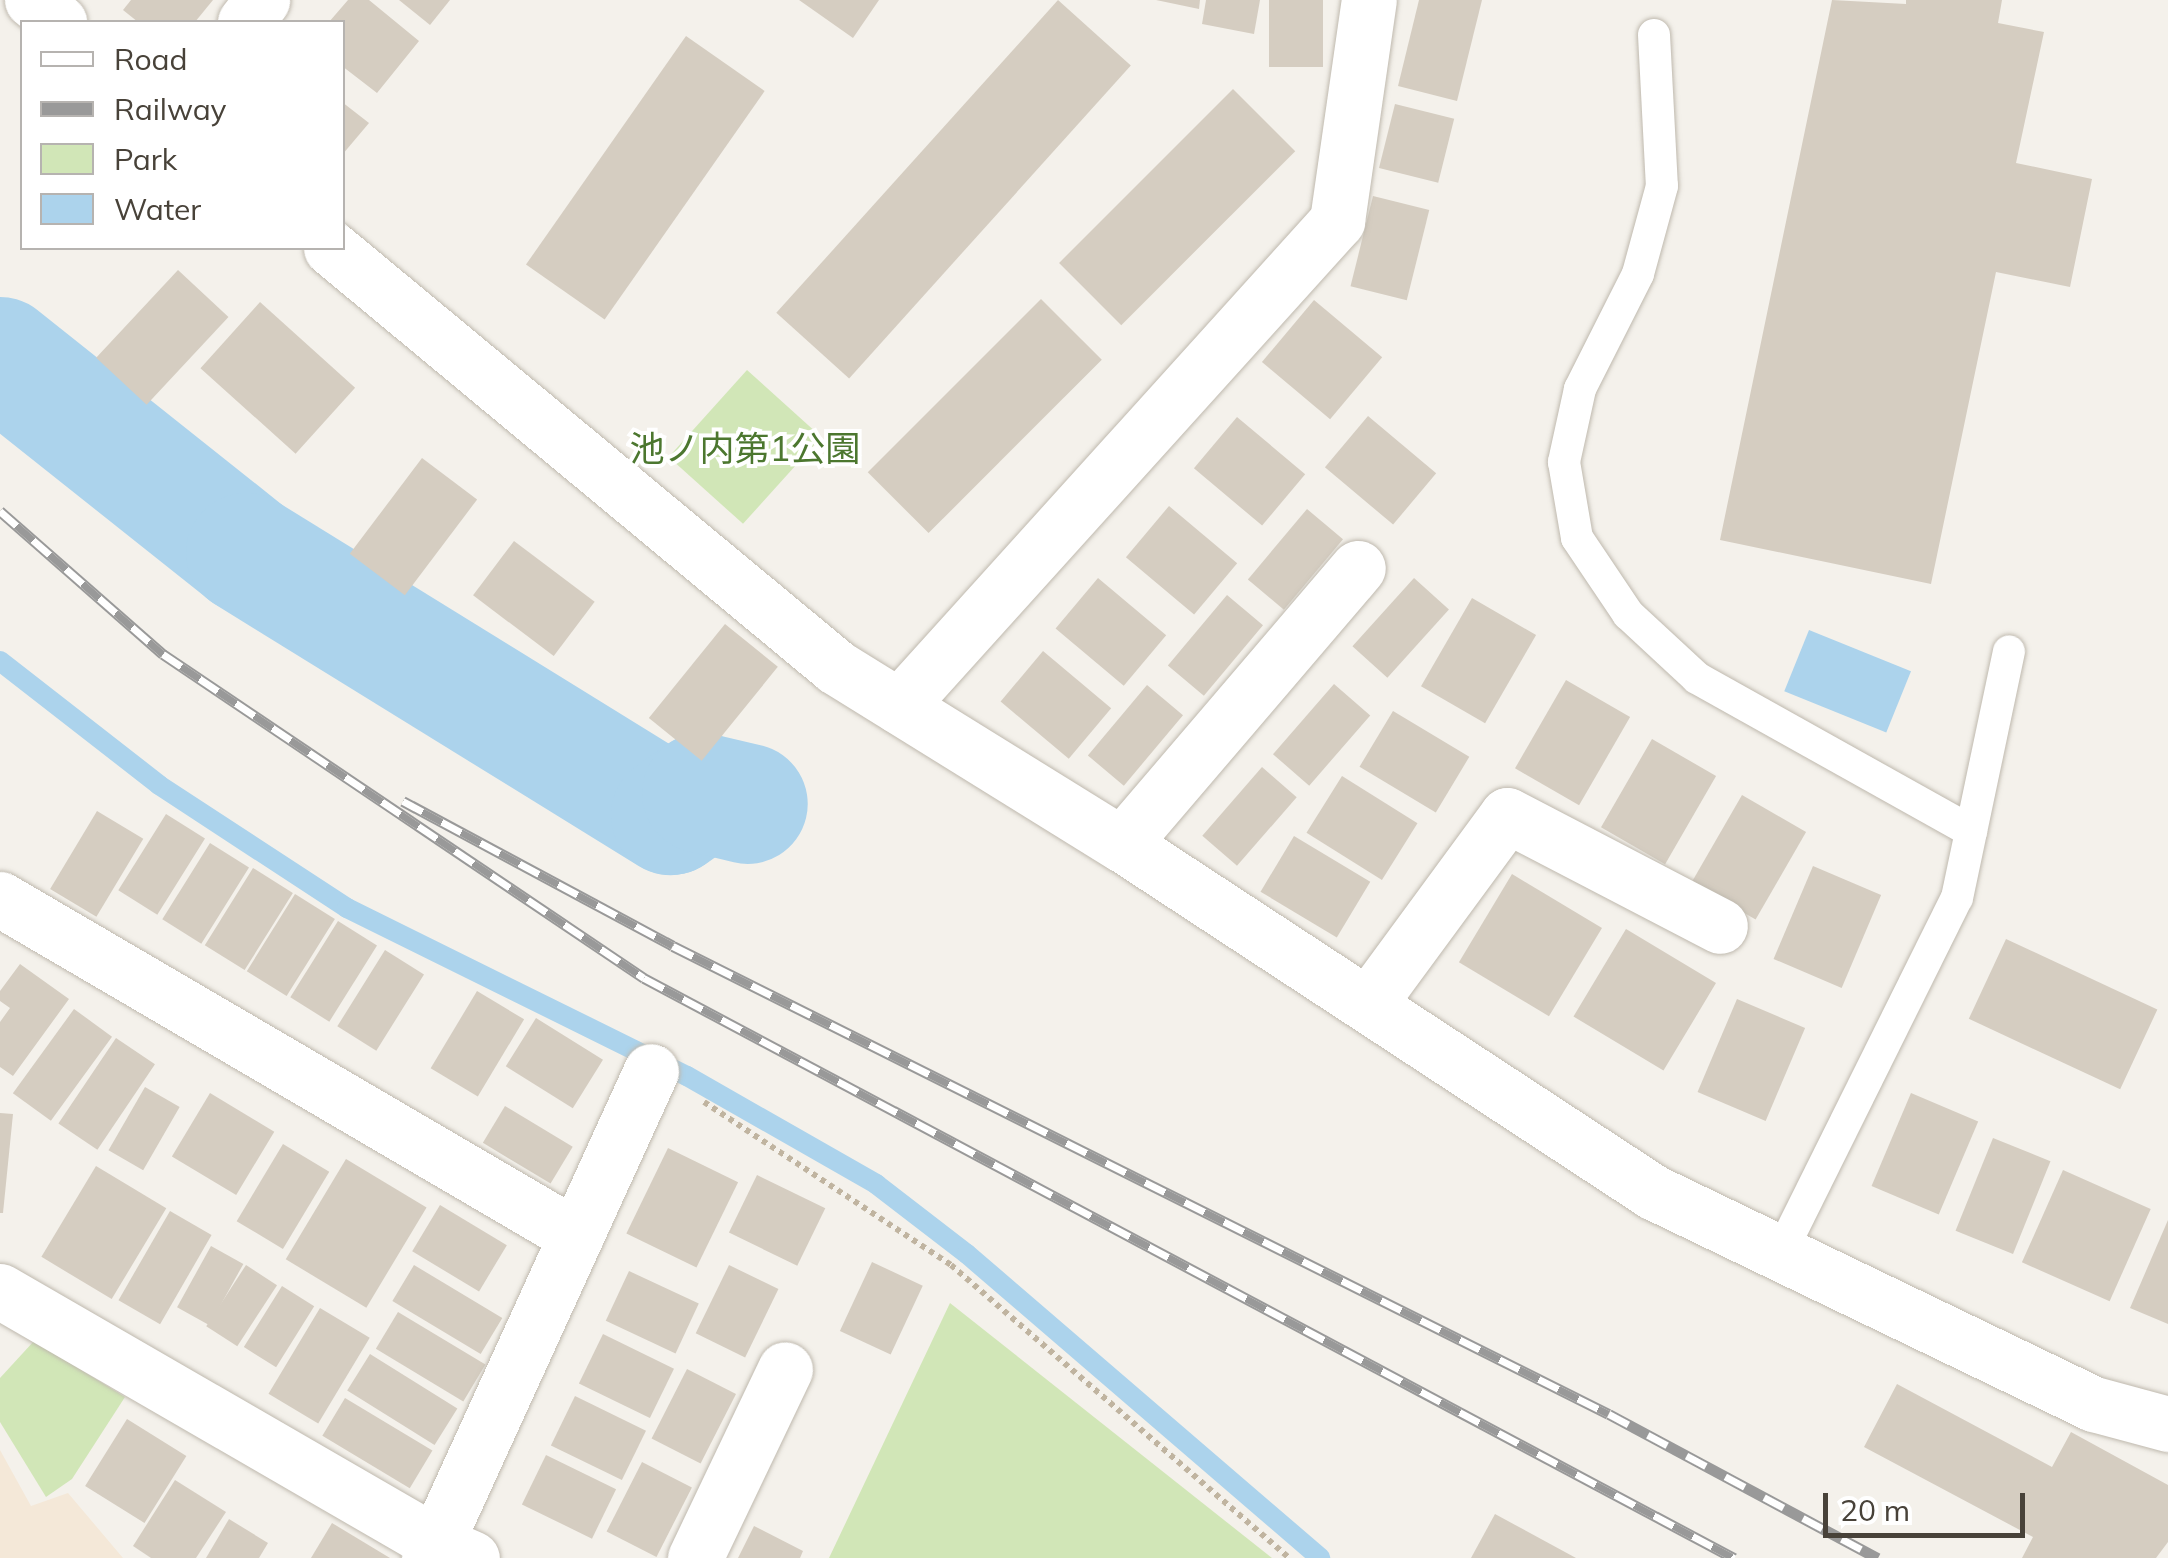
<!DOCTYPE html>
<html>
<head>
<meta charset="utf-8">
<style>
  body { margin:0 }
  #map { position:relative; width:2168px; height:1558px; overflow:hidden; background:#f4f1eb; font-family:Mulish,"Noto Sans JP",sans-serif }
  div>[style] { position:absolute }
  [style*='--x'] { left:calc(var(--x)*1px); top:calc(var(--y)*1px); width:calc(var(--w)*1px); rotate:calc(var(--a)*1deg) }
  .commercial>* { inset:0; background:#f4e8d8 }
  .green>* { inset:0; background:#d1e6b7; transform-origin:0 0 }
  .water>* { inset:0; background:#acd3ec; transform-origin:0 0 }
  .stream>* { height:20px; margin:-10px; padding:0 10px; transform-origin:10px; border-radius:10px; background:#acd3ec }
  .river>* { height:120px; margin:-60px; padding:0 60px; transform-origin:60px; border-radius:60px; background:#acd3ec }
  .building>* { inset:0; background:#d5cdc1; transform-origin:0 0 }
  .path>* { height:6px; margin-top:-3px; transform-origin:0; background:repeating-linear-gradient(90deg,#c0b4a0 0 5px,transparent 0 10px) }
  .roads { filter:drop-shadow(0 0 2px #bfb9ae) drop-shadow(0 0 2px #bfb9ae) }
  .service>* { height:32px; margin:-16px; padding:0 16px; transform-origin:16px; border-radius:16px; background:#fff }
  .minor>* { height:55px; margin:-27.5px; padding:0 27.5px; transform-origin:27.5px; border-radius:27.5px; background:#fff }
  .rail>* { height:11px; margin-top:-5.5px; transform-origin:0; background:repeating-linear-gradient(90deg,#fff 0 22px,#999 0 44px); box-sizing:border-box; border-block:2px solid #999 }
  span { translate:-50% -50%; white-space:nowrap; text-align:center; line-height:1.15; -webkit-text-stroke:8px #fff; paint-order:stroke }
  .park-label { font-size:35px; color:#4c772f }
  .legend { position:absolute; left:20px; top:20px; width:325px; height:230px; box-sizing:border-box; background:#fff; border:2px solid #b6b3b0; margin:0; padding:12px 18px; list-style:none; font-size:30px; color:#484239 }
  .legend li { display:flex; align-items:center; gap:20px; height:50px }
  .legend b { width:50px; border:2px solid #b6b3b0 }
  .scale { position:absolute; left:1823px; top:1493px; width:202px; height:45px; box-sizing:border-box; border:5px solid #484239; border-top:0; padding-left:12px; font-size:30px; line-height:35px; white-space:nowrap; color:#484239; -webkit-text-stroke:8px #fff; paint-order:stroke }
</style>
</head>
<body>
<div id="map">
  <div class="commercial">
    <i style="clip-path:polygon(0 1450px,31px 1506px,68px 1493px,123px 1558px,0 1558px)"></i>
  </div>
  <div class="green">
    <i style="left:747px;top:370px;width:100px;height:117px;rotate:42deg"></i>
    <i style="clip-path:polygon(950px 1303px,1272px 1558px,829px 1558px)"></i>
    <i style="clip-path:polygon(34px 1341px,125px 1397px,72px 1479px,46px 1497px,0 1422px,0 1378px)"></i>
  </div>
  <div class="water">
    <i style="left:1809px;top:630px;width:110px;height:66px;rotate:22deg"></i>
    <i style="clip-path:polygon(447px 677px,695px 828px,657px 844px,470px 752px)"></i>
  </div>
  <div class="stream">
    <i style="--x:0;--y:661;--w:202;--a:37.9"></i>
    <i style="--x:159;--y:785;--w:225;--a:33.2"></i>
    <i style="--x:347;--y:908;--w:379;--a:26.3"></i>
    <i style="--x:687;--y:1076;--w:218;--a:29.7"></i>
    <i style="--x:876;--y:1184;--w:115;--a:37.6"></i>
    <i style="--x:967;--y:1254;--w:466;--a:40.7"></i>
  </div>
  <div class="river">
    <i style="--x:0;--y:357;--w:315;--a:38.5"></i>
    <i style="--x:246;--y:553;--w:499;--a:31.7"></i>
    <i style="--x:671;--y:815;--w:38;--a:-35"></i>
    <i style="--x:702;--y:793;--w:47;--a:13.4"></i>
  </div>
  <div class="building">
    <i style="clip-path:polygon(131px 0,213px 0,195px 22px,138px 22px,123px 10px)"></i>
    <i style="clip-path:polygon(348px 0,369px 0,419px 41px,377px 93px,342px 66px,342px 22px,329px 22px)"></i>
    <i style="clip-path:polygon(399px 0,450px 0,430px 25px)"></i>
    <i style="clip-path:polygon(799px 0,879px 0,853px 38px)"></i>
    <i style="left:1058px;top:0;width:98px;height:421px;rotate:42deg"></i>
    <i style="clip-path:polygon(1156px 0,1200px 0,1199px 9px)"></i>
    <i style="clip-path:polygon(1206px 0,1260px 0,1254px 34px,1202px 24px)"></i>
    <i style="left:1269px;top:0;width:54px;height:67px"></i>
    <i style="clip-path:polygon(1419px 0,1482px 0,1457px 101px,1398px 86px)"></i>
    <i style="clip-path:polygon(1832px 0,1906px 4px,1906px 0,2002px 0,1998px 23px,2044px 32px,2016px 163px,2092px 179px,2070px 287px,1996px 272px,1931px 584px,1720px 540px)"></i>
    <i style="left:686px;top:36px;width:96px;height:279px;rotate:35deg"></i>
    <i style="left:1233px;top:89px;width:88px;height:246px;rotate:45deg"></i>
    <i style="clip-path:polygon(342px 102px,369px 123px,342px 155px)"></i>
    <i style="left:1395px;top:104px;width:61px;height:66px;rotate:14deg"></i>
    <i style="left:1373px;top:196px;width:58px;height:93px;rotate:14deg"></i>
    <i style="left:178px;top:270px;width:69px;height:120px;rotate:43deg"></i>
    <i style="left:1041px;top:299px;width:86px;height:245px;rotate:45deg"></i>
    <i style="left:1314px;top:300px;width:89px;height:81px;rotate:40deg"></i>
    <i style="left:260px;top:302px;width:128px;height:89px;rotate:42deg"></i>
    <i style="left:1368px;top:416px;width:89px;height:67px;rotate:40deg"></i>
    <i style="left:1237px;top:417px;width:89px;height:67px;rotate:40deg"></i>
    <i style="left:422px;top:458px;width:69px;height:120px;rotate:37deg"></i>
    <i style="left:1169px;top:506px;width:89px;height:67px;rotate:40deg"></i>
    <i style="left:1307px;top:509px;width:47px;height:92px;rotate:40deg"></i>
    <i style="left:514px;top:541px;width:101px;height:68px;rotate:37deg"></i>
    <i style="left:1098px;top:578px;width:89px;height:66px;rotate:40deg"></i>
    <i style="left:1414px;top:578px;width:47px;height:92px;rotate:42deg"></i>
    <i style="left:1227px;top:595px;width:47px;height:92px;rotate:40deg"></i>
    <i style="left:1472px;top:598px;width:74px;height:102px;rotate:30deg"></i>
    <i style="left:725px;top:624px;width:68px;height:121px;rotate:39deg"></i>
    <i style="left:1043px;top:651px;width:89px;height:66px;rotate:40deg"></i>
    <i style="left:1566px;top:680px;width:74px;height:102px;rotate:30deg"></i>
    <i style="left:1334px;top:684px;width:48px;height:93px;rotate:41deg"></i>
    <i style="left:1147px;top:685px;width:47px;height:92px;rotate:40deg"></i>
    <i style="left:1393px;top:711px;width:89px;height:65px;rotate:31deg"></i>
    <i style="left:1652px;top:739px;width:74px;height:102px;rotate:30deg"></i>
    <i style="left:1262px;top:767px;width:46px;height:91px;rotate:41deg"></i>
    <i style="left:1342px;top:776px;width:89px;height:67px;rotate:32deg"></i>
    <i style="left:1742px;top:795px;width:74px;height:101px;rotate:30deg"></i>
    <i style="left:97px;top:811px;width:54px;height:91px;rotate:31deg"></i>
    <i style="left:166px;top:814px;width:46px;height:90px;rotate:32deg"></i>
    <i style="left:1294px;top:836px;width:89px;height:65px;rotate:31deg"></i>
    <i style="left:210px;top:843px;width:46px;height:90px;rotate:32deg"></i>
    <i style="left:1813px;top:866px;width:74px;height:101px;rotate:23deg"></i>
    <i style="left:253px;top:868px;width:47px;height:91px;rotate:32deg"></i>
    <i style="left:1512px;top:874px;width:105px;height:103px;rotate:31deg"></i>
    <i style="left:295px;top:894px;width:47px;height:91px;rotate:32deg"></i>
    <i style="left:338px;top:921px;width:46px;height:90px;rotate:32deg"></i>
    <i style="left:1626px;top:929px;width:105px;height:102px;rotate:31deg"></i>
    <i style="left:2006px;top:939px;width:167px;height:88px;rotate:25deg"></i>
    <i style="left:385px;top:950px;width:46px;height:90px;rotate:32deg"></i>
    <i style="clip-path:polygon(20px 964px,69px 999px,13px 1076px,0 1067px,0 1022px,10px 1008px,0 1001px,0 991px)"></i>
    <i style="left:477px;top:991px;width:55px;height:90px;rotate:31deg"></i>
    <i style="left:1737px;top:999px;width:74px;height:101px;rotate:23deg"></i>
    <i style="left:74px;top:1009px;width:47px;height:104px;rotate:36deg"></i>
    <i style="left:536px;top:1018px;width:79px;height:57px;rotate:32deg"></i>
    <i style="left:116px;top:1038px;width:47px;height:103px;rotate:34deg"></i>
    <i style="left:145px;top:1087px;width:40px;height:73px;rotate:30deg"></i>
    <i style="left:210px;top:1093px;width:75px;height:74px;rotate:31deg"></i>
    <i style="left:1911px;top:1093px;width:73px;height:101px;rotate:23deg"></i>
    <i style="left:505px;top:1106px;width:79px;height:43px;rotate:31deg"></i>
    <i style="clip-path:polygon(0 1113px,13px 1114px,3px 1213px,0 1213px)"></i>
    <i style="left:1993px;top:1138px;width:62px;height:100px;rotate:22deg"></i>
    <i style="left:283px;top:1144px;width:54px;height:90px;rotate:31deg"></i>
    <i style="left:668px;top:1148px;width:78px;height:95px;rotate:26deg"></i>
    <i style="left:346px;top:1159px;width:94px;height:117px;rotate:31deg"></i>
    <i style="left:96px;top:1166px;width:82px;height:106px;rotate:31deg"></i>
    <i style="left:2063px;top:1170px;width:96px;height:101px;rotate:24deg"></i>
    <i style="left:757px;top:1175px;width:76px;height:64px;rotate:26deg"></i>
    <i style="left:440px;top:1205px;width:78px;height:54px;rotate:31deg"></i>
    <i style="left:170px;top:1211px;width:48px;height:103px;rotate:30deg"></i>
    <i style="clip-path:polygon(2168px 1220px,2168px 1324px,2130px 1308px)"></i>
    <i style="left:211px;top:1246px;width:37px;height:70px;rotate:29deg"></i>
    <i style="left:872px;top:1262px;width:56px;height:76px;rotate:25deg"></i>
    <i style="left:246px;top:1265px;width:37px;height:73px;rotate:33deg"></i>
    <i style="left:414px;top:1265px;width:103px;height:42px;rotate:31deg"></i>
    <i style="left:729px;top:1265px;width:55px;height:76px;rotate:26deg"></i>
    <i style="left:629px;top:1271px;width:77px;height:55px;rotate:25deg"></i>
    <i style="left:282px;top:1286px;width:38px;height:72px;rotate:32deg"></i>
    <i style="left:320px;top:1308px;width:58px;height:100px;rotate:31deg"></i>
    <i style="left:398px;top:1312px;width:102px;height:43px;rotate:31deg"></i>
    <i style="left:603px;top:1334px;width:79px;height:55px;rotate:26deg"></i>
    <i style="left:370px;top:1354px;width:103px;height:43px;rotate:32deg"></i>
    <i style="left:687px;top:1369px;width:55px;height:78px;rotate:27deg"></i>
    <i style="clip-path:polygon(1897px 1384px,2052px 1467px,2071px 1432px,2168px 1485px,2168px 1542px,2156px 1558px,2022px 1558px,2033px 1537px,1864px 1447px)"></i>
    <i style="left:575px;top:1396px;width:79px;height:55px;rotate:26deg"></i>
    <i style="left:345px;top:1398px;width:102px;height:44px;rotate:31deg"></i>
    <i style="left:127px;top:1419px;width:70px;height:79px;rotate:32deg"></i>
    <i style="left:546px;top:1455px;width:78px;height:55px;rotate:26deg"></i>
    <i style="left:642px;top:1462px;width:56px;height:78px;rotate:27deg"></i>
    <i style="clip-path:polygon(175px 1480px,226px 1512px,196px 1558px,151px 1558px,133px 1546px)"></i>
    <i style="clip-path:polygon(1495px 1514px,1576px 1558px,1471px 1558px)"></i>
    <i style="clip-path:polygon(229px 1519px,268px 1543px,259px 1558px,206px 1558px)"></i>
    <i style="clip-path:polygon(332px 1523px,390px 1558px,311px 1558px)"></i>
    <i style="clip-path:polygon(754px 1526px,803px 1551px,800px 1558px,738px 1558px)"></i>
  </div>
  <div class="path">
    <i style="--x:704;--y:1102;--w:296;--a:33.4"></i>
    <i style="--x:951;--y:1265;--w:447;--a:40.9"></i>
  </div>
  <div class="roads">
    <div class="service">
      <i style="--x:1654;--y:35;--w:151;--a:87"></i>
      <i style="--x:1662;--y:186;--w:91;--a:105.3"></i>
      <i style="--x:1638;--y:274;--w:129;--a:116.8"></i>
      <i style="--x:1580;--y:389;--w:75;--a:102.4"></i>
      <i style="--x:1564;--y:462;--w:77;--a:80.3"></i>
      <i style="--x:1577;--y:538;--w:92;--a:56.1"></i>
      <i style="--x:1628;--y:614;--w:94;--a:42.8"></i>
      <i style="--x:1697;--y:678;--w:314;--a:29.2"></i>
      <i style="--x:1781;--y:1252;--w:395;--a:-63.6"></i>
      <i style="--x:1957;--y:898;--w:252;--a:-78.1"></i>
    </div>
    <div class="minor">
      <i style="--x:32;--y:0;--w:35;--a:39"></i>
      <i style="--x:245;--y:22;--w:28;--a:-52"></i>
      <i style="--x:331;--y:248;--w:656;--a:39.68"></i>
      <i style="--x:836;--y:667;--w:336;--a:31.8"></i>
      <i style="--x:1122;--y:844;--w:635;--a:33.24"></i>
      <i style="--x:1653;--y:1192;--w:489;--a:25.7"></i>
      <i style="--x:2094;--y:1404;--w:77;--a:15.1"></i>
      <i style="--x:899;--y:706;--w:654;--a:-47.92"></i>
      <i style="--x:1337;--y:221;--w:223;--a:-81.8"></i>
      <i style="--x:1122;--y:844;--w:363;--a:-49.5"></i>
      <i style="--x:0;--y:899;--w:667;--a:30.33"></i>
      <i style="--x:1369;--y:1003;--w:233;--a:-53.7"></i>
      <i style="--x:1507;--y:815;--w:240;--a:27.5"></i>
      <i style="--x:0;--y:1291;--w:504;--a:30.03"></i>
      <i style="--x:436;--y:1543;--w:39;--a:23"></i>
      <i style="--x:429;--y:1558;--w:535;--a:-65.49"></i>
      <i style="--x:695;--y:1558;--w:209;--a:-64.5"></i>
    </div>
  </div>
  <div class="rail">
    <i style="--x:0;--y:511;--w:217;--a:41.3"></i>
    <i style="--x:163;--y:654;--w:580;--a:33.96"></i>
    <i style="--x:644;--y:978;--w:1235;--a:28.02"></i>
    <i style="--x:403;--y:801;--w:306;--a:28.2"></i>
    <i style="--x:673;--y:946;--w:1046;--a:26.57"></i>
    <i style="--x:1609;--y:1414;--w:305;--a:28.2"></i>
  </div>
  <div class="park-label">
    <span style="left:745px;top:448px">池ノ内第1公園</span>
  </div>
  <ul class="legend">
  <li><b style="height:12px;background:#fff"></b>Road</li>
  <li><b style="height:12px;background:#999"></b>Railway</li>
  <li><b style="height:28px;background:#d1e6b7"></b>Park</li>
  <li><b style="height:28px;background:#acd3ec"></b>Water</li>
  </ul>
  <div class="scale">20 m</div>
</div>
</body>
</html>
